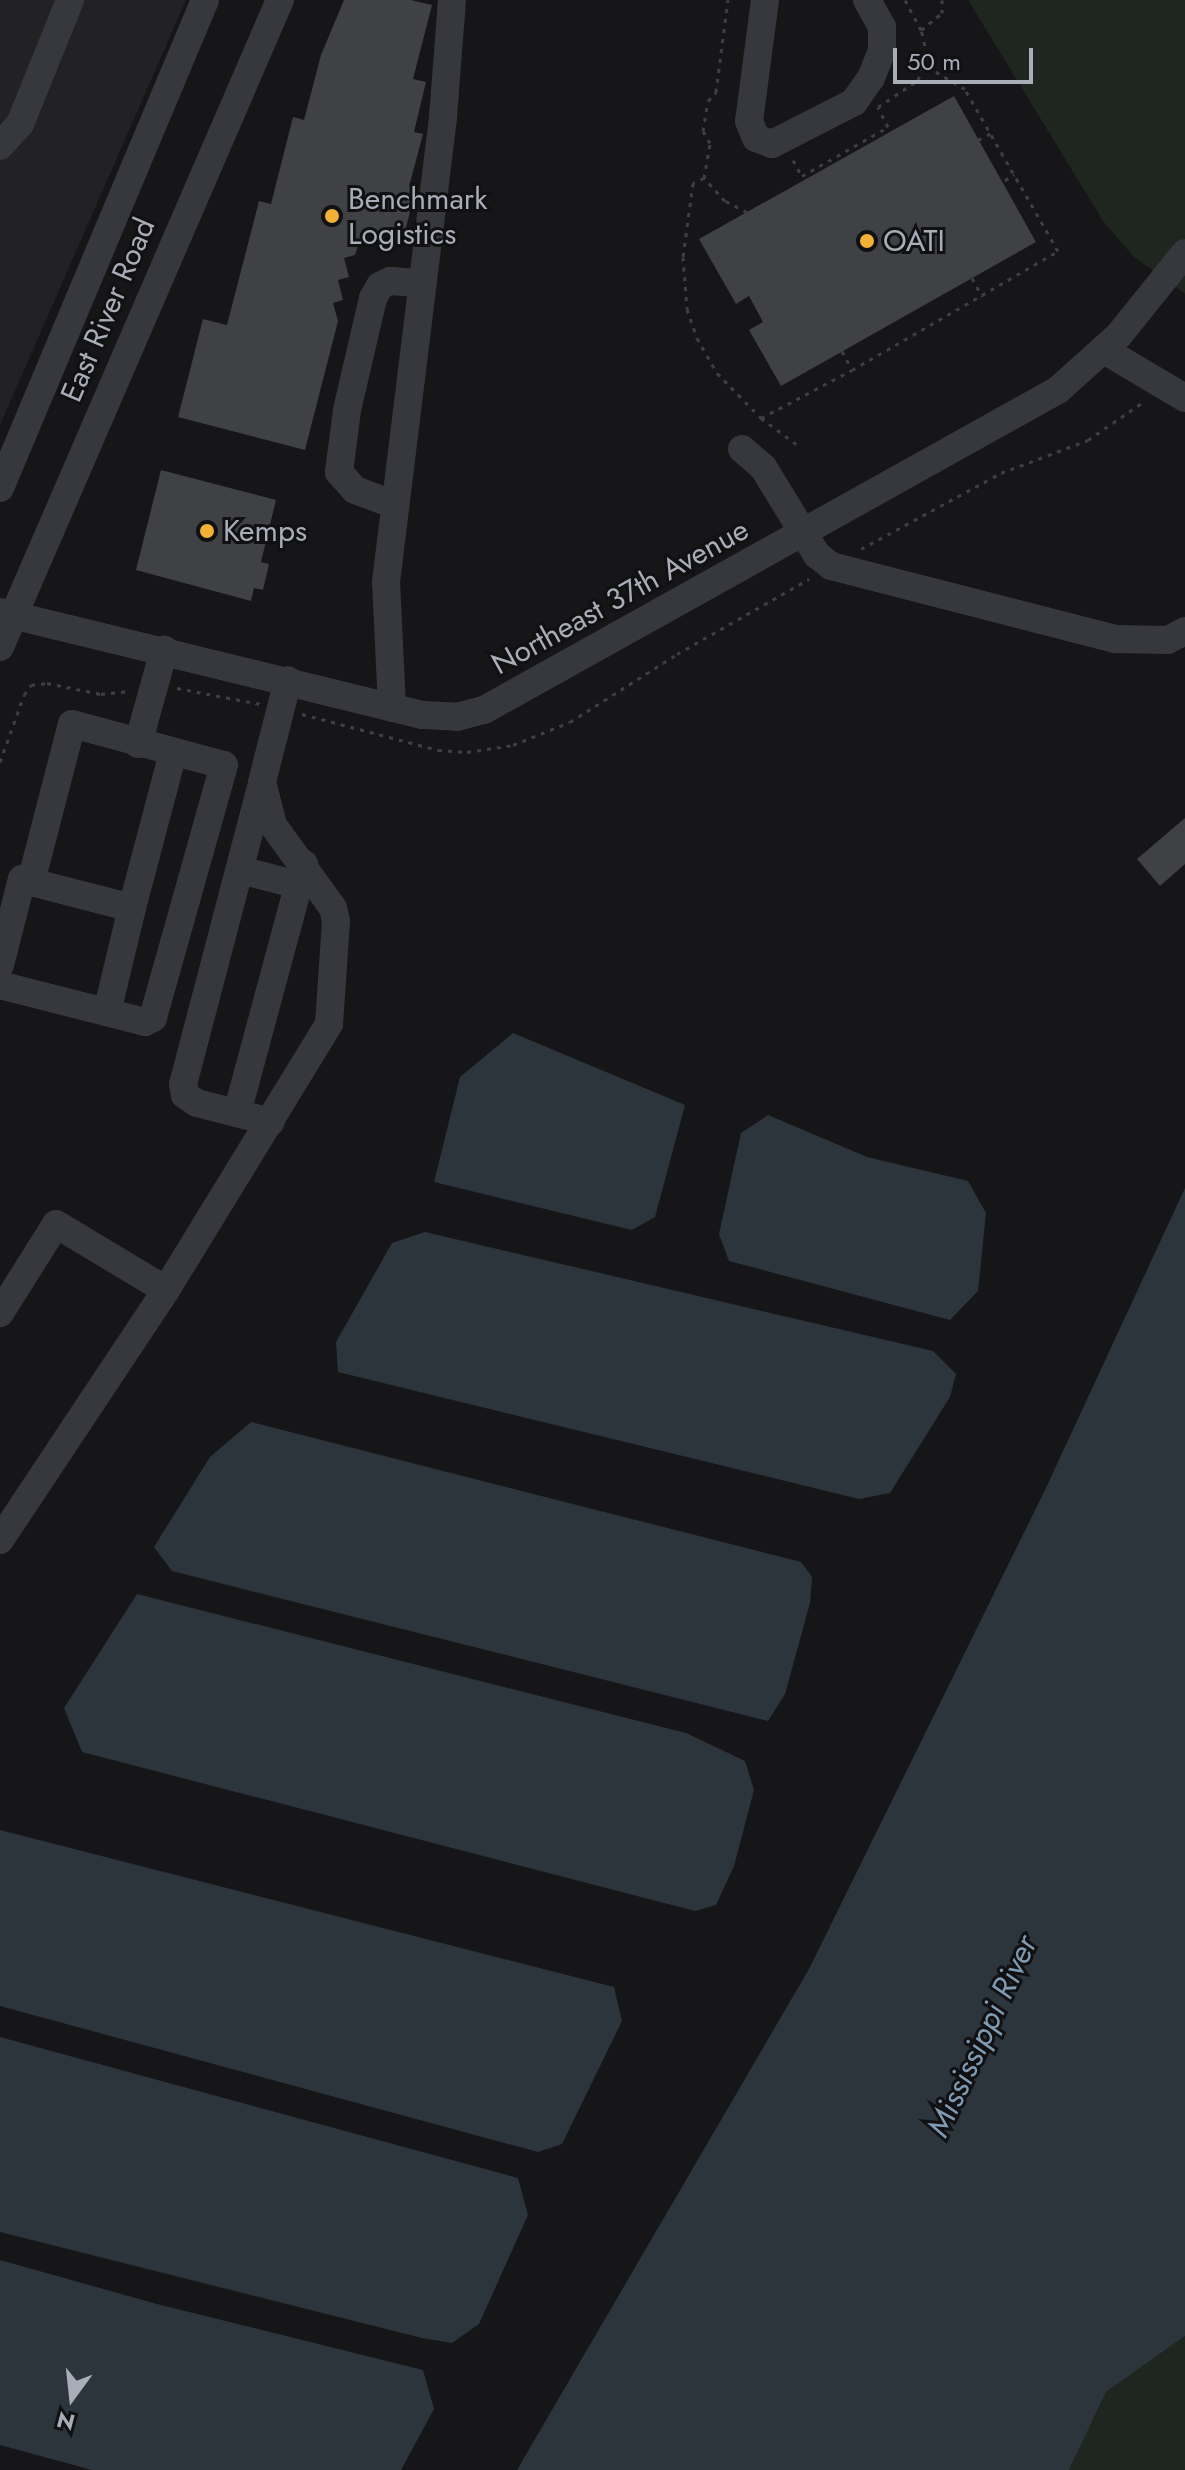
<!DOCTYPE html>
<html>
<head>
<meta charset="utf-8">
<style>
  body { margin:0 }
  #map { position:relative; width:1185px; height:2470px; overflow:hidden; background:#161618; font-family:Jost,sans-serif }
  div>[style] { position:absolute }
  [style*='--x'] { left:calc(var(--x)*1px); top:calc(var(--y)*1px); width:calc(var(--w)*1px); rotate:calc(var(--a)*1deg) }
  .built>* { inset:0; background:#222225 }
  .green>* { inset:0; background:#1e261f }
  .water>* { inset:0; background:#2c353c }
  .building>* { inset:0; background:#404145 }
  .path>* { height:3px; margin-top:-1.5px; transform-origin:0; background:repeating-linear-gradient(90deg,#3d3f44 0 4px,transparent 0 10px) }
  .minor>* { height:28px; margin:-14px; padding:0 14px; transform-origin:14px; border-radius:14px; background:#37383d }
  .dots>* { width:22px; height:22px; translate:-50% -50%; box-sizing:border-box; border:4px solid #111113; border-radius:50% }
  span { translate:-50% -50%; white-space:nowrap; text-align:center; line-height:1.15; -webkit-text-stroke:6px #111113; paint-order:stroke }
  .poi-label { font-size:30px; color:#a8adb8 }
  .left { translate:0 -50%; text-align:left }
  .street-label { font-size:30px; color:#a8adb8 }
  .water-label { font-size:32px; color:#7f9bb3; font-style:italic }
  .north { position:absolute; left:32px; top:2358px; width:80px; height:80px; -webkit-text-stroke:6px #111113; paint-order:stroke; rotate:195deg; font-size:22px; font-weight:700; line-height:32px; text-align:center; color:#a8adb8 }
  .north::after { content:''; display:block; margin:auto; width:28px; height:36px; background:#a8adb8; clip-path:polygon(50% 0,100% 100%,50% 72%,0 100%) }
  .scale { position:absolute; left:893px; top:48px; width:140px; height:36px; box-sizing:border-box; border:4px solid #a8adb8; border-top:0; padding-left:10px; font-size:24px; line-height:28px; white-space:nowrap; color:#a8adb8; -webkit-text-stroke:6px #111113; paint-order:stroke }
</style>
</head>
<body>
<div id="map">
  <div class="built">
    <i style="clip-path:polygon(0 0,186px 0,0 425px)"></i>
  </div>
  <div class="green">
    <i style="clip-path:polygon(968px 0,1185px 0,1185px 294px,1133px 256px,1103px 221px)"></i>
    <i style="clip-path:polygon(1185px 2336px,1185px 2470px,1069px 2470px,1106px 2392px)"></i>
  </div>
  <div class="water">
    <i style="clip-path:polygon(513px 1033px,685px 1105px,655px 1217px,632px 1230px,434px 1182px,460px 1077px)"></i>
    <i style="clip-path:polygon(768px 1115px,867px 1157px,968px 1181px,986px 1213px,978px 1291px,950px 1320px,729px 1261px,719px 1234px,741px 1133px)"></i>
    <i style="clip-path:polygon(1185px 1188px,1185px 2336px,1106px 2392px,1069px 2470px,517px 2470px,809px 1969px,1045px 1490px)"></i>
    <i style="clip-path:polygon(425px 1232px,933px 1351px,956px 1374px,950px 1397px,890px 1493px,859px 1499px,338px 1372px,336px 1342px,392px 1243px)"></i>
    <i style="clip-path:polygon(251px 1422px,801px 1562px,812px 1577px,810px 1603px,785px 1694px,768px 1721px,172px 1571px,154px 1547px,210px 1457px)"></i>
    <i style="clip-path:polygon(137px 1594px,686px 1733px,745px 1761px,754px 1790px,734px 1866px,716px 1905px,695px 1911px,82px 1752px,64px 1708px)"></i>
    <i style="clip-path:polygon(0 1830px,614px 1987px,622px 2021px,562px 2144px,538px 2152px,0 2006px)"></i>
    <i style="clip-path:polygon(0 2037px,518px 2178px,528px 2215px,479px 2324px,452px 2343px,422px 2338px,0 2232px)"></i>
    <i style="clip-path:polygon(0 2260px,157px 2304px,423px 2370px,434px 2409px,401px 2470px,92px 2470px,0 2445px)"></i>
  </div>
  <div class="building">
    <i style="clip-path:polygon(344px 0,411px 0,432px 5px,413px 79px,426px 82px,414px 132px,423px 134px,410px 183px,417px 185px,403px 239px,363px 229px,355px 255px,344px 258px,349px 277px,338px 280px,343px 300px,333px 303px,338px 321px,305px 450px,178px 417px,203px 319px,227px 325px,259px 201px,271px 204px,293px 117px,304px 120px,321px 55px)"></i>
    <i style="clip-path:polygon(954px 96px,1036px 242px,781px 386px,749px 330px,763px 322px,749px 296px,736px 304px,699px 239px)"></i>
    <i style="clip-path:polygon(161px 470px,276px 500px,261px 562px,269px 564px,263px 590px,254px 588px,251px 601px,136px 570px)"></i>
    <i style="clip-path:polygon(1185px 818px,1185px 864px,1160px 886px,1137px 859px)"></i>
  </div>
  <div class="path">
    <i style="--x:921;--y:30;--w:27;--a:-39"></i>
    <i style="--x:942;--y:13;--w:13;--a:-90"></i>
    <i style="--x:978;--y:140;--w:15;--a:-28"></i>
    <i style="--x:793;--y:160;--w:18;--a:61"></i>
    <i style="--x:802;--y:176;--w:99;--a:-29.7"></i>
    <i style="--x:888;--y:127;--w:22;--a:-117"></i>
    <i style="--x:878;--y:107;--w:48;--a:-34"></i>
    <i style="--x:918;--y:80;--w:27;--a:-70"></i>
    <i style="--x:927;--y:55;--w:26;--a:-103"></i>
    <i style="--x:921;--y:30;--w:34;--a:-118"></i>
    <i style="--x:704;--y:178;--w:36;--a:-80"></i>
    <i style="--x:710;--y:143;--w:14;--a:-120"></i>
    <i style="--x:703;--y:131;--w:30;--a:-81"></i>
    <i style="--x:708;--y:101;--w:12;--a:-48"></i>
    <i style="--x:716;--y:92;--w:93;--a:-82.6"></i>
    <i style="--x:996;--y:185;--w:21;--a:-29"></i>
    <i style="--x:747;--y:212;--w:25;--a:-153"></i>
    <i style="--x:725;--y:201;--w:31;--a:-132"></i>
    <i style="--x:704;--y:178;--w:12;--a:156"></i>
    <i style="--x:693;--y:183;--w:75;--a:97.7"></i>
    <i style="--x:683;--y:257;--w:52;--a:85.6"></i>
    <i style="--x:687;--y:309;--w:31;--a:71"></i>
    <i style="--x:697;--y:338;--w:40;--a:60.3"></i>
    <i style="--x:717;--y:373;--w:63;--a:45.6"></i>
    <i style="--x:761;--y:418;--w:47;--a:36.4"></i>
    <i style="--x:972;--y:278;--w:21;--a:61"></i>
    <i style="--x:842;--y:351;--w:21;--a:62"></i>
    <i style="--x:761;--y:418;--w:103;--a:-27.8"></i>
    <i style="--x:852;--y:370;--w:238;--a:-30"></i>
    <i style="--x:1058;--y:251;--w:187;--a:-119.9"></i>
    <i style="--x:965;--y:89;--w:45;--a:-149.5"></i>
    <i style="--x:861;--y:549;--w:159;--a:-28.5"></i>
    <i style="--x:1001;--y:473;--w:93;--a:-20.8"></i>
    <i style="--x:1088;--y:440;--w:67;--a:-34.6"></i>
    <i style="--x:177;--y:688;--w:85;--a:10.9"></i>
    <i style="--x:302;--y:714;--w:141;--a:14.8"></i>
    <i style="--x:438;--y:750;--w:29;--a:4"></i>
    <i style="--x:467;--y:752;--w:47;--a:-8.7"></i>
    <i style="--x:513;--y:745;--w:61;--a:-22"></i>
    <i style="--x:570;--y:722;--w:127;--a:-32.4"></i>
    <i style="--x:677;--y:654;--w:152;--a:-29.6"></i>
    <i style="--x:0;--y:762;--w:71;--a:-70.3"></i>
    <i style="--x:24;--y:695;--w:12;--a:-55"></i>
    <i style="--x:31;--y:685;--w:16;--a:-7"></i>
    <i style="--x:47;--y:683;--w:55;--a:11.5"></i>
    <i style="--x:101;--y:694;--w:29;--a:-6"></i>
  </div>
  <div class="minor">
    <i style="--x:765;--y:0;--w:122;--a:97.5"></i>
    <i style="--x:749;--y:121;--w:18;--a:68"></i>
    <i style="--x:756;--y:138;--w:17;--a:21"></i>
    <i style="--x:772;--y:144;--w:92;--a:-27.1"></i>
    <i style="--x:854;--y:102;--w:29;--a:-55"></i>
    <i style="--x:871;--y:78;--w:29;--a:-68"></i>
    <i style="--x:882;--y:51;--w:24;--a:-90"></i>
    <i style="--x:882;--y:27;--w:31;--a:-119"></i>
    <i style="--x:0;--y:146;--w:30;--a:-48"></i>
    <i style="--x:20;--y:124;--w:134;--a:-68"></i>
    <i style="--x:1104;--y:350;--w:94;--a:30.7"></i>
    <i style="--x:742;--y:449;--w:28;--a:41"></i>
    <i style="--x:763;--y:467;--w:103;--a:58.5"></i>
    <i style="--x:817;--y:555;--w:18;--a:38"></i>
    <i style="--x:831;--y:566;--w:294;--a:14.4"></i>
    <i style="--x:1116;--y:639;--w:52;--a:1.1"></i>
    <i style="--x:1168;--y:640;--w:19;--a:-28"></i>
    <i style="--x:0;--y:488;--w:529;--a:-67.21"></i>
    <i style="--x:395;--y:505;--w:43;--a:-159.4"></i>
    <i style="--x:355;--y:490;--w:24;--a:-132"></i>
    <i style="--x:339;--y:472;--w:63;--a:-82.6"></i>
    <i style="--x:347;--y:410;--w:115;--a:-76.9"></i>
    <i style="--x:373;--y:298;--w:14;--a:-60"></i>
    <i style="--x:380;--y:286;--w:11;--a:-27"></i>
    <i style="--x:390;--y:281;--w:32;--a:4"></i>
    <i style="--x:0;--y:612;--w:435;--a:13.7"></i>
    <i style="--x:423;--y:715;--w:34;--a:3"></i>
    <i style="--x:457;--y:717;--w:28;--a:-15"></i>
    <i style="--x:484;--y:710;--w:657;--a:-29.14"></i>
    <i style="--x:1058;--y:390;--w:82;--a:-42"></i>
    <i style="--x:1119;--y:335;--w:105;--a:-51.2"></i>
    <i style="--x:0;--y:647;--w:705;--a:-66.6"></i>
    <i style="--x:392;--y:708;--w:126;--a:-92.7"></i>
    <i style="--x:386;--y:582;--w:468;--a:-83"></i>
    <i style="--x:443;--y:117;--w:117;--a:-85.6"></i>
    <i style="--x:138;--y:744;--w:98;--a:-74.5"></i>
    <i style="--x:261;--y:787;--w:307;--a:104.7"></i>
    <i style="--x:183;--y:1084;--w:11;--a:80"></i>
    <i style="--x:185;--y:1095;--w:14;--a:34"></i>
    <i style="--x:197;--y:1103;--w:76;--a:14.4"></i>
    <i style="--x:240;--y:870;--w:60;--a:14.5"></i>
    <i style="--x:31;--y:882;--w:104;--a:14.4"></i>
    <i style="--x:132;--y:908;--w:160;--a:-75.2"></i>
    <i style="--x:0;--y:965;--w:89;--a:-75.7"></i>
    <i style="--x:22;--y:879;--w:9;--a:18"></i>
    <i style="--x:31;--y:882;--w:163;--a:-75.5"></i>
    <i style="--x:72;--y:724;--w:157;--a:15.1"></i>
    <i style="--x:224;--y:765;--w:263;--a:105.7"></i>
    <i style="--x:153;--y:1018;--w:9;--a:153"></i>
    <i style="--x:145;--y:1022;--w:150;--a:-165.7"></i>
    <i style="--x:107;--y:1012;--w:107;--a:-76.5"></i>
    <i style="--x:237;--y:1113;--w:258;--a:-74.9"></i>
    <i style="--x:0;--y:1313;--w:105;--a:-57.8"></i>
    <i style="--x:56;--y:1224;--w:128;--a:31"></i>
    <i style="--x:0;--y:1540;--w:300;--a:-56.4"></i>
    <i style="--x:166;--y:1290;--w:312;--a:-58.5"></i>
    <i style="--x:329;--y:1024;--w:103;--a:-86.1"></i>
    <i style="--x:336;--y:921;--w:13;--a:-103"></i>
    <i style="--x:333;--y:908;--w:102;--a:-125.9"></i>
    <i style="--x:273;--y:825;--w:44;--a:-104.3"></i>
    <i style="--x:262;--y:782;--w:105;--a:-75.7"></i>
  </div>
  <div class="dots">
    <i style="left:332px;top:216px;background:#f2b134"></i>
    <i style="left:867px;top:241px;background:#f2b134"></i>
    <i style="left:207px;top:531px;background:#f2b134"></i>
  </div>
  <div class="poi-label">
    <span class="left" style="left:348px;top:216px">Benchmark<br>Logistics</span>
    <span class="left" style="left:883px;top:241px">OATI</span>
    <span class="left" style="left:223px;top:531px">Kemps</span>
  </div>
  <div class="street-label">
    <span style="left:108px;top:310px;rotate:-67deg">East River Road</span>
    <span style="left:620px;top:597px;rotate:-29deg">Northeast 37th Avenue</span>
  </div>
  <div class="water-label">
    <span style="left:982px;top:2036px;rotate:-65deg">Mississippi River</span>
  </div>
  <div class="north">N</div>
  <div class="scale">50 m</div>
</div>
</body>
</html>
